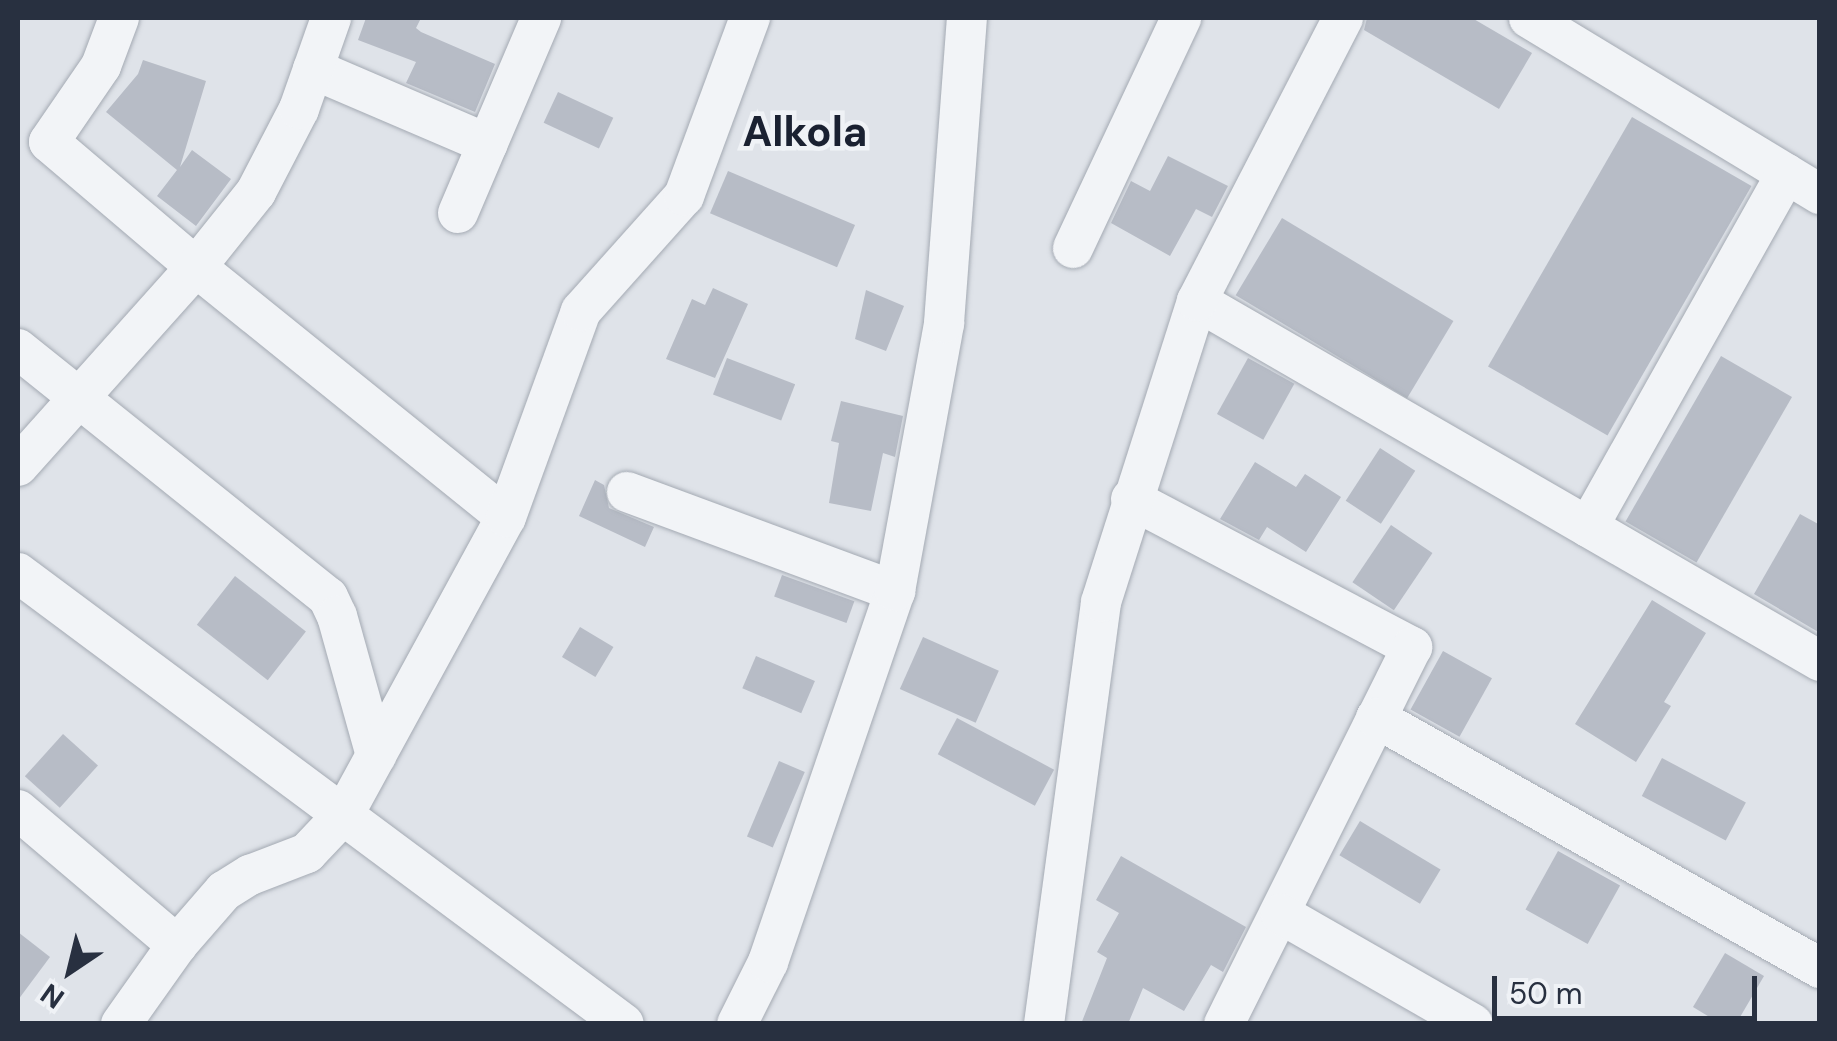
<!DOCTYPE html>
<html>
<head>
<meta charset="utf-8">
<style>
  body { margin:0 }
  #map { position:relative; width:1837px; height:1041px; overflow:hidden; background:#dfe3e9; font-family:"DM Sans",sans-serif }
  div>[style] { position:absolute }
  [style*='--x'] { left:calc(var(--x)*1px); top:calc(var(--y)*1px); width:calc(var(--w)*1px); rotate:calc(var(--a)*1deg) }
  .building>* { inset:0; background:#b7bcc6; transform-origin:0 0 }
  .roads { filter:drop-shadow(0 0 2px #a4aab3) drop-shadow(0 0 2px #a4aab3) }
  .minor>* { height:40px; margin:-20px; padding:0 20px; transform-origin:20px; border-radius:20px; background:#f2f4f7 }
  span { translate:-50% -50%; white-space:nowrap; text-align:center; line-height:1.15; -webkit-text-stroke:9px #eff2f6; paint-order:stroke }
  .district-label { font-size:42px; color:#1a2131; font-weight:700 }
  .frame { position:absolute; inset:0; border:20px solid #283040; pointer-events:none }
  .north { position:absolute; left:20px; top:921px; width:100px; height:100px; -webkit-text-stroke:8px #eff2f6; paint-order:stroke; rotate:215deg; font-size:28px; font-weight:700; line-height:40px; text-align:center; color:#283040 }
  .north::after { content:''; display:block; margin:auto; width:35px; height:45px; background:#283040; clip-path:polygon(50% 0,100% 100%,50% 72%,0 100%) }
  .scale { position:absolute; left:1492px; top:976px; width:265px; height:45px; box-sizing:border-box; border:5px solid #283040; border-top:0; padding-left:12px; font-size:30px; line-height:35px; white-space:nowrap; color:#283040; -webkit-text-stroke:8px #eff2f6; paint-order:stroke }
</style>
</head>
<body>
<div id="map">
  <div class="building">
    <i style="clip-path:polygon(366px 18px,421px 18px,416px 28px,421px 32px,495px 64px,475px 112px,406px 83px,416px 62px,358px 40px)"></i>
    <i style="clip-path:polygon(1367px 18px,1472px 18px,1532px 53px,1499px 109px,1364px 30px)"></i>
    <i style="clip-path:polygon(143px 60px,206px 81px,180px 167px,192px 150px,231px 179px,196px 226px,157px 196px,177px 170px,106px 112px,138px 74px)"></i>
    <i style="left:558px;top:92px;width:61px;height:34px;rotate:25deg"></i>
    <i style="left:1632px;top:117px;width:138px;height:288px;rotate:30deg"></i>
    <i style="clip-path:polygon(1168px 156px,1228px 186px,1212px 217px,1196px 209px,1170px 256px,1111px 223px,1131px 181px,1150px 191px)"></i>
    <i style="left:728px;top:171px;width:138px;height:46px;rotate:23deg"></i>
    <i style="left:1282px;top:218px;width:200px;height:90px;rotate:31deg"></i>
    <i style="clip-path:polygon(713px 288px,748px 304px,715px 378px,666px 359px,692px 299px,705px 305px)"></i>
    <i style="clip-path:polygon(866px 290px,904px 306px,886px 351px,855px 339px)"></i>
    <i style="left:1721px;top:356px;width:82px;height:191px;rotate:30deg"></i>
    <i style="left:727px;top:358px;width:73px;height:39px;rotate:21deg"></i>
    <i style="left:1248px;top:358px;width:53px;height:64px;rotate:29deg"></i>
    <i style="clip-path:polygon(841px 401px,903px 416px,895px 457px,883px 453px,871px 511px,829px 503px,839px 443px,831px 441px)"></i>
    <i style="left:1380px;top:448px;width:42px;height:63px;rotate:33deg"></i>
    <i style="clip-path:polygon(1255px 462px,1296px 487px,1305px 474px,1341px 497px,1306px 552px,1267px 527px,1259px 540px,1220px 519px)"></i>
    <i style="clip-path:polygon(595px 480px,604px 485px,609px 508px,654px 527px,645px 547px,579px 516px)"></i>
    <i style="clip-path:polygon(1800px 514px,1820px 525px,1820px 633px,1754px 594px)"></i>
    <i style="left:1391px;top:525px;width:50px;height:69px;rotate:34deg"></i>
    <i style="left:782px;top:575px;width:77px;height:23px;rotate:20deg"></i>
    <i style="left:235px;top:576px;width:90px;height:62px;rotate:38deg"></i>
    <i style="clip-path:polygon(1652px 600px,1706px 633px,1664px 702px,1671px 706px,1636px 762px,1575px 724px)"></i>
    <i style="left:580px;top:627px;width:39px;height:35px;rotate:31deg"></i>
    <i style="left:923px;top:637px;width:83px;height:57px;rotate:24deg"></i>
    <i style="left:1443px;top:651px;width:56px;height:67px;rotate:29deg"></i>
    <i style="left:756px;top:656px;width:64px;height:35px;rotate:23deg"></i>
    <i style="left:957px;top:718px;width:110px;height:41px;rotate:28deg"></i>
    <i style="left:63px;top:734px;width:47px;height:57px;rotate:42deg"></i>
    <i style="left:1662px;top:758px;width:95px;height:43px;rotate:28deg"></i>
    <i style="left:779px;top:761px;width:28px;height:82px;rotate:23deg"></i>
    <i style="left:1360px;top:821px;width:94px;height:40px;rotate:31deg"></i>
    <i style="left:1558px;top:851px;width:71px;height:67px;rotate:29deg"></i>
    <i style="clip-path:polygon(1121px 856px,1246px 927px,1223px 972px,1211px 965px,1184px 1011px,1143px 988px,1128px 1024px,1081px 1024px,1107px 958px,1097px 952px,1119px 913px,1096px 900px)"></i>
    <i style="clip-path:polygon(18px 932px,50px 957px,18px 1000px)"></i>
    <i style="clip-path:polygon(1725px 953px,1764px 976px,1736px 1024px,1721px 1024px,1693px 1007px)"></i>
  </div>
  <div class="roads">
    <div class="minor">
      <i style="--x:119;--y:18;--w:51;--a:110.6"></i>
      <i style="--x:101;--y:66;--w:92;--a:124.4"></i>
      <i style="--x:49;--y:142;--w:193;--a:40.4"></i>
      <i style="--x:196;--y:267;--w:398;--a:38.9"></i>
      <i style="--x:1529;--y:18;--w:340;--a:31.2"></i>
      <i style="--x:313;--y:69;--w:190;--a:23.2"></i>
      <i style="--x:458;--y:213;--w:212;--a:-66.9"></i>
      <i style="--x:1073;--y:248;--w:254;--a:-64.8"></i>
      <i style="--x:1197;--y:301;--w:720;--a:30.02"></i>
      <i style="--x:18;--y:349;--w:397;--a:38.7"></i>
      <i style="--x:328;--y:597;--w:21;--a:65"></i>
      <i style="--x:337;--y:616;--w:145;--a:74.4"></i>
      <i style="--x:18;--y:466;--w:267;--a:-48.2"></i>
      <i style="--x:196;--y:267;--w:96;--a:-51.3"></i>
      <i style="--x:256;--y:192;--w:93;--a:-62.6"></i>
      <i style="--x:299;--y:109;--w:96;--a:-70.6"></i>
      <i style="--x:627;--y:492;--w:286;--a:20.3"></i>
      <i style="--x:1131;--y:499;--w:318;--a:27.8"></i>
      <i style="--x:1412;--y:647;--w:421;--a:116.5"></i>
      <i style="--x:1588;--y:527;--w:405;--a:-60.7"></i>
      <i style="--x:18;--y:573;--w:755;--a:36.66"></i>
      <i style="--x:1376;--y:718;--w:510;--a:29.38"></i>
      <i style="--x:18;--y:810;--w:209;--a:40.3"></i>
      <i style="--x:1281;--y:914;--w:221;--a:29.8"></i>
      <i style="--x:121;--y:1024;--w:97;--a:-54.7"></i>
      <i style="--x:177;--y:945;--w:72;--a:-49"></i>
      <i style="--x:224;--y:891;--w:31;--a:-32"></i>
      <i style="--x:250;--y:875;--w:61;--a:-21.1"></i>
      <i style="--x:307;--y:853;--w:54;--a:-46.5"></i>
      <i style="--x:344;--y:814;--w:338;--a:-61.4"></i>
      <i style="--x:506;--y:517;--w:219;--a:-70"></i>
      <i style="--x:581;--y:311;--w:154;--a:-48.2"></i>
      <i style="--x:684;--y:196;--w:190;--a:-69.7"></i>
      <i style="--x:737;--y:1024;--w:69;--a:-63.4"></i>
      <i style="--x:768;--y:962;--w:392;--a:-71.1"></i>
      <i style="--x:895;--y:591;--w:272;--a:-79.6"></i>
      <i style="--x:944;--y:323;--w:306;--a:-85.7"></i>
      <i style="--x:1044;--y:1024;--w:426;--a:-82.3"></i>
      <i style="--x:1101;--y:602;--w:316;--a:-72.3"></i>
      <i style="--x:1197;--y:301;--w:318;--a:-62.7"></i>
    </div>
  </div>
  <div class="district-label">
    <span style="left:805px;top:132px">Alkola</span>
  </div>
  <div class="frame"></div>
  <div class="north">N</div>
  <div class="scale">50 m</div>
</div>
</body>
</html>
